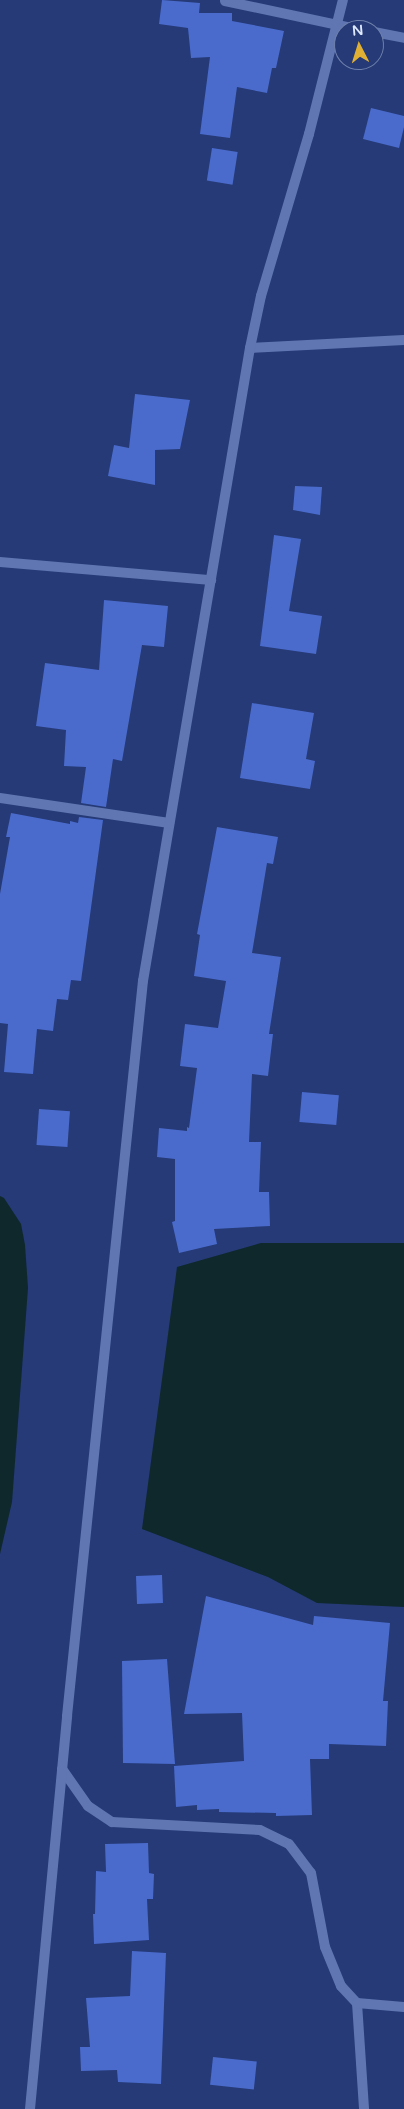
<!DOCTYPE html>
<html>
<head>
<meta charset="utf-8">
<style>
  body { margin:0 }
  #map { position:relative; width:404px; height:2109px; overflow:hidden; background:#253a76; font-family:"Varela Round",sans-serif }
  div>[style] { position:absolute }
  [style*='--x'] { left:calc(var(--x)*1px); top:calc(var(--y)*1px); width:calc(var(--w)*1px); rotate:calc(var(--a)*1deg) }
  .water>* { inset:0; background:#0f282b }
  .building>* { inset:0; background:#4a6bcc; transform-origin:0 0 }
  .service>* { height:10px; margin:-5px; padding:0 5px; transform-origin:5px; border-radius:5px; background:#5f76b2 }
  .minor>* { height:10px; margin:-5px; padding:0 5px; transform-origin:5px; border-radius:5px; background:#5f76b2 }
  span { translate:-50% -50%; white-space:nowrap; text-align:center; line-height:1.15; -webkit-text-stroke:4px #253a76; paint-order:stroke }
  .north { position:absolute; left:334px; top:20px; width:50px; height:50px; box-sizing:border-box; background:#253a76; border:1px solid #6f80ac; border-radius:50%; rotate:355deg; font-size:14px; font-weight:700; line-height:20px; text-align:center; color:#dee8fe }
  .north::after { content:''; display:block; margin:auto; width:18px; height:22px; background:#dfb034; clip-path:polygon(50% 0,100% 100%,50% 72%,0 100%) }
</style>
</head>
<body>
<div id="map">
  <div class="water">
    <i style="clip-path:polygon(0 1196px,4px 1198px,21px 1224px,25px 1245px,28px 1288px,12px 1502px,0 1554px)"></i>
    <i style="clip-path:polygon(261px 1243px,404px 1243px,404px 1607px,317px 1603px,268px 1577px,142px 1529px,177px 1267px)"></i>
  </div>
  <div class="building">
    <i style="clip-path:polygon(162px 0,200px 3px,199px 13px,232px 13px,232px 21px,284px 31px,276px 68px,272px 68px,267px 93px,237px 87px,230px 138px,200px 134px,210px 57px,191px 58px,188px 28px,159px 24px)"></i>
    <i style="clip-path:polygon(371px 108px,404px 116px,404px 127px,399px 148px,363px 139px)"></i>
    <i style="left:212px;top:148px;width:26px;height:33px;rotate:9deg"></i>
    <i style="clip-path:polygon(135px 394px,190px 400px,180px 449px,155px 450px,155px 485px,108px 476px,114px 445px,129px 448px)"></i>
    <i style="clip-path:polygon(295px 486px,322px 487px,320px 515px,293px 510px)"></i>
    <i style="clip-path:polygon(274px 535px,301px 539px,289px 611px,322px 616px,316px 654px,260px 646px)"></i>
    <i style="clip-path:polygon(104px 600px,168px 606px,164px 647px,142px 645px,122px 761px,113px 759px,106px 807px,81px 803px,86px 767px,64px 766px,66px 730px,36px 726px,45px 663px,99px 670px)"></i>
    <i style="clip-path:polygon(252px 703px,314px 713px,306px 759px,315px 761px,310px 789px,240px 778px)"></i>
    <i style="clip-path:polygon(11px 813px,70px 824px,70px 821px,78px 823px,79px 817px,103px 820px,81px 981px,71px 980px,68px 1000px,57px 999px,53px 1031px,37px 1029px,33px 1074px,4px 1072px,8px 1024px,0 1023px,0 894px,10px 837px,6px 837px)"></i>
    <i style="clip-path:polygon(217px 827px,278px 837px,273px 864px,267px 863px,252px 953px,281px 957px,269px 1034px,273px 1034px,268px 1076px,252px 1074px,249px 1142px,261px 1142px,259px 1192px,269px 1192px,270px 1226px,214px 1229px,217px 1244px,179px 1253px,172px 1222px,175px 1221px,175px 1159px,157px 1157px,159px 1128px,187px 1131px,187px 1127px,189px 1128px,197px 1068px,180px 1066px,185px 1024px,218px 1028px,226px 981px,194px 976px,200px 935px,197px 934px)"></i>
    <i style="left:302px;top:1092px;width:37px;height:30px;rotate:5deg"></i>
    <i style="left:39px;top:1109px;width:31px;height:36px;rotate:4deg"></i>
    <i style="left:162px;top:1575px;width:28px;height:26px;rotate:88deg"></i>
    <i style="clip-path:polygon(206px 1596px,313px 1625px,314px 1616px,390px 1623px,383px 1701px,388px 1701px,386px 1746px,329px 1744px,329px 1759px,310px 1759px,312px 1815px,276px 1816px,276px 1813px,219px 1812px,219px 1809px,197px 1810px,197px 1805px,176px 1807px,174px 1766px,244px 1761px,242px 1713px,184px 1714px)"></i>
    <i style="clip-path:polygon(167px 1659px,175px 1764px,123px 1763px,122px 1661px)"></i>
    <i style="clip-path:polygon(148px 1843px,149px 1873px,154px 1874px,153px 1899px,147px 1899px,149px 1940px,94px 1944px,93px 1914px,95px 1914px,96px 1871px,106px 1872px,105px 1844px)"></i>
    <i style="clip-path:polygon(132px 1951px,166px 1953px,161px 2084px,118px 2082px,117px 2070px,81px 2071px,80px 2047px,90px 2047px,86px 1998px,130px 1996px)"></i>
    <i style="left:213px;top:2057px;width:44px;height:28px;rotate:6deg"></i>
  </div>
  <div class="service">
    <i style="--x:250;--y:348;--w:154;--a:-3"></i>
    <i style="--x:0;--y:798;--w:171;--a:8.4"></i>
  </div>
  <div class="minor">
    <i style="--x:225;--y:1;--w:140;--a:12"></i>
    <i style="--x:374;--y:32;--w:31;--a:11"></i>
    <i style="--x:0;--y:562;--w:212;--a:4.9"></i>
    <i style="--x:62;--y:1769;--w:45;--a:54.9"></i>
    <i style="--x:88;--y:1806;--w:29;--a:34"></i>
    <i style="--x:112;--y:1822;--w:148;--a:3.1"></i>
    <i style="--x:260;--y:1830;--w:32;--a:26"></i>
    <i style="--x:289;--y:1844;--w:36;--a:53"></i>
    <i style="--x:311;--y:1873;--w:75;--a:79.3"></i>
    <i style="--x:325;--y:1947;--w:42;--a:67.7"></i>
    <i style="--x:341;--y:1986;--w:23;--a:47"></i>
    <i style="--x:357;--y:2003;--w:106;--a:86.2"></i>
    <i style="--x:357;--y:2003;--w:47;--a:4.9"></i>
    <i style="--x:30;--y:2109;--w:395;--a:-84.6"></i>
    <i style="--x:67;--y:1716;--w:739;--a:-84.1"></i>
    <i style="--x:143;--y:981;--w:642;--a:-80.41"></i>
    <i style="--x:250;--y:348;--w:53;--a:-78.1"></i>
    <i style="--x:261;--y:296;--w:169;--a:-73.5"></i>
    <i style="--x:309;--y:134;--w:138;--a:-75.8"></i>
  </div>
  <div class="north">N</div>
</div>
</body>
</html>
